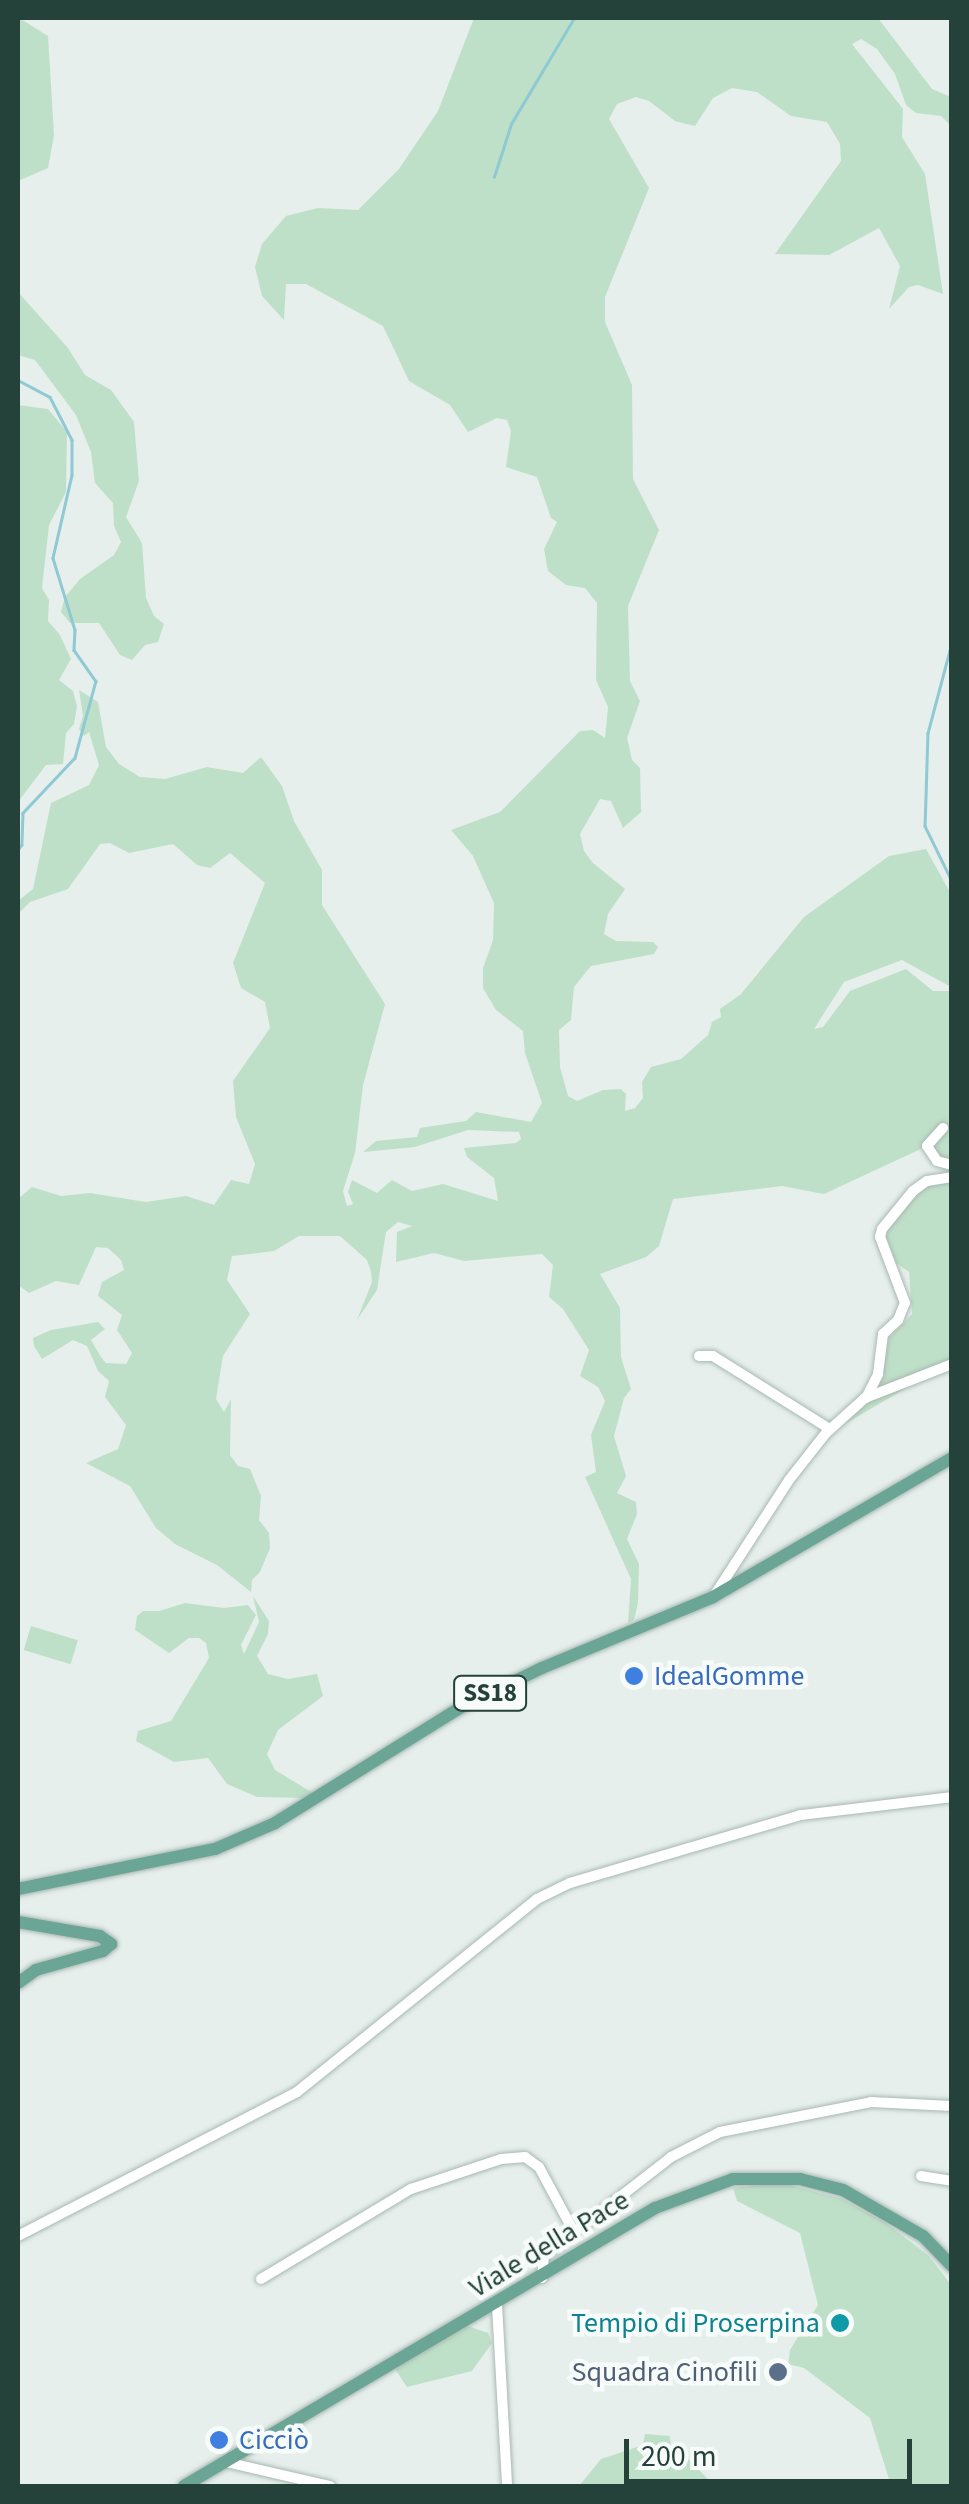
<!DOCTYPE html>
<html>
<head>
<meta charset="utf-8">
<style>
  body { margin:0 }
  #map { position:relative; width:969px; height:2504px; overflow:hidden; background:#e6efeb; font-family:"Source Sans 3",sans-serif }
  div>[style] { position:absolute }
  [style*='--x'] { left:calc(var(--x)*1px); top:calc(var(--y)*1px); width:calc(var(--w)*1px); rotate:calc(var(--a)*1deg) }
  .green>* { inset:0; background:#bfe0c8; transform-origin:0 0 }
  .stream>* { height:2.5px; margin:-1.25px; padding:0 1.25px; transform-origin:1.25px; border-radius:1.25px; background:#8ec9d4 }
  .roads { filter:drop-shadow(0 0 2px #a8b8b2) drop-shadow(0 0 2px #a8b8b2) }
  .minor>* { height:10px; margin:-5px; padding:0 5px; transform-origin:5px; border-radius:5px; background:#fff }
  .major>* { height:12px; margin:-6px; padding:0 6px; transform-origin:6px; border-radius:6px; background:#6aa596 }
  .dots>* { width:28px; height:28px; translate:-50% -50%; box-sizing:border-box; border:5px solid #f7fbf9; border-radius:50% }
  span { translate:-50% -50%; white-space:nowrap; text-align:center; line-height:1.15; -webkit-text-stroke:9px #f7fbf9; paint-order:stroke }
  .shield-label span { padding:2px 8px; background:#f7fbf9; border:2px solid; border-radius:8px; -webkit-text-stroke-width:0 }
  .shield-label { font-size:25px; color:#24423a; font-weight:700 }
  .shop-label { font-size:28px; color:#366cbe }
  .left { translate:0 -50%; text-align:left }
  .street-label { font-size:28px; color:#24423a }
  .culture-label { font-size:28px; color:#0d838f }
  .right { translate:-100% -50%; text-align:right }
  .service-label { font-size:28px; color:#4e5e75 }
  .frame { position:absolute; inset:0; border:20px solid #24423a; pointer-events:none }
  .scale { position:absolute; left:624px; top:2439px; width:288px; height:45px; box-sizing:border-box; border:5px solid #24423a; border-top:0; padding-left:12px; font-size:30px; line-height:35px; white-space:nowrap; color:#24423a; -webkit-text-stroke:8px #f7fbf9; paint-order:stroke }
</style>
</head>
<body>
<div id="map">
  <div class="green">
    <i style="clip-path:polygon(19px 18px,48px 36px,54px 135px,48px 168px,18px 181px)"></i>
    <i style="clip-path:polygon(474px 18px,878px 18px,932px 89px,951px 97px,951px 126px,941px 116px,916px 113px,906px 105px,895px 74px,877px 49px,861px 39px,852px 44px,903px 109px,902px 137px,925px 174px,943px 294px,918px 285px,909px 287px,889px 309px,900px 266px,879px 228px,829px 255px,775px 254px,841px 161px,840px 144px,827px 122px,791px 116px,757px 92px,732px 88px,713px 98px,695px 126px,675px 121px,649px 101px,636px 97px,617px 104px,609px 119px,649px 188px,605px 297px,605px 322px,632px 385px,633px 479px,659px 530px,628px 606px,630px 681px,640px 701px,627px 738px,632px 760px,640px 768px,641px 812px,623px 828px,611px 801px,600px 799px,580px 834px,584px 851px,593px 863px,625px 889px,608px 914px,604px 934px,616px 941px,653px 942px,658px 947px,654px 954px,591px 966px,574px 987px,571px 1020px,559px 1030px,560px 1067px,568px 1096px,577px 1101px,603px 1090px,621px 1089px,626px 1094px,625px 1111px,635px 1108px,643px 1098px,642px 1082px,651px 1067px,681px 1059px,708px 1035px,712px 1022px,721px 1017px,720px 1009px,741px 994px,804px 917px,889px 856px,926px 849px,952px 896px,951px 987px,902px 960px,844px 982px,814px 1029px,823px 1027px,850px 991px,906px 969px,933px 991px,951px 991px,951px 1164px,925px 1147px,824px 1194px,782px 1186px,673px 1199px,659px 1246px,646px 1257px,600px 1274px,620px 1308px,621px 1357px,631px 1389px,624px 1398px,614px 1436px,626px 1476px,617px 1493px,636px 1502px,637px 1514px,627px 1539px,639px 1564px,638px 1603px,634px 1620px,628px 1623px,631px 1579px,585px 1477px,596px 1472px,591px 1435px,605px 1401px,598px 1387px,580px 1376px,589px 1350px,563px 1309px,549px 1297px,553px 1265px,542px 1254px,464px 1261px,434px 1253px,396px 1262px,397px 1232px,412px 1226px,398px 1222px,386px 1232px,377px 1290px,357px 1320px,372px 1282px,371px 1271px,367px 1260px,340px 1236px,299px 1236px,274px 1251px,232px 1256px,227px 1280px,250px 1314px,223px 1356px,216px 1399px,224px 1412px,231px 1399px,230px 1455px,238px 1466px,250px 1469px,261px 1496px,259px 1520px,269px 1533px,270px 1548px,260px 1572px,252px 1580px,251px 1592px,217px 1565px,175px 1544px,156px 1528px,130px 1486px,86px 1463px,118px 1449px,126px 1425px,105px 1397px,109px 1381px,98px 1371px,87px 1346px,73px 1340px,42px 1359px,34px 1346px,33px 1338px,51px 1330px,98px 1322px,105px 1329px,91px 1340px,101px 1357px,106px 1363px,126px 1364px,132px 1353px,117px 1330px,122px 1315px,98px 1296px,102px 1282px,124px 1270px,121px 1260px,108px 1248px,96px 1247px,79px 1285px,56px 1281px,29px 1293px,18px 1285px,18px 1199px,32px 1187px,61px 1196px,90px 1193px,146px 1202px,186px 1196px,214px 1205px,231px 1180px,249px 1184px,255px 1164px,236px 1117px,233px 1081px,270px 1028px,265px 1002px,241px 988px,233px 963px,265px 883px,230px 853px,210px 868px,197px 865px,173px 844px,129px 853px,110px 843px,100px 844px,68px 889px,30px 902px,18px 914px,18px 901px,33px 889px,51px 803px,89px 785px,99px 765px,89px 732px,84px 736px,79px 729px,83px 716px,79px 690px,98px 702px,106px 747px,119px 764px,140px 777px,165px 779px,207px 767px,243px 773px,261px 757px,282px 786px,294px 821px,322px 870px,322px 905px,385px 1004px,363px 1085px,355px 1153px,343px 1191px,347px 1206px,353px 1204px,348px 1192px,352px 1180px,377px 1193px,392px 1180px,412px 1191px,443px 1184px,498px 1201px,494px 1178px,467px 1157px,464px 1148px,516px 1143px,521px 1139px,519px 1132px,468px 1130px,415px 1147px,363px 1152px,376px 1141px,417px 1137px,420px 1128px,466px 1121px,476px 1112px,531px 1122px,542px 1103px,525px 1053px,523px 1031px,496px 1010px,483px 988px,483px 968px,493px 940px,494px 903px,473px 856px,451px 830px,500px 812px,580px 731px,593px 730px,605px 738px,608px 707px,596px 680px,597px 603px,585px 588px,566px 585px,548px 571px,544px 549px,557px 522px,551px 518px,537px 477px,506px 467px,511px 431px,507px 420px,497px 418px,468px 432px,450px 405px,409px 381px,383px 326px,306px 284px,286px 284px,284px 320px,262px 296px,255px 267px,262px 244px,286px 216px,318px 208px,358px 210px,399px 169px,438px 111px)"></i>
    <i style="clip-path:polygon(18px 292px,68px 348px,85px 375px,111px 390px,134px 422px,139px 481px,126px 517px,142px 543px,146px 598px,154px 616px,164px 624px,158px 642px,145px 645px,132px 660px,120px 655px,99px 623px,70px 623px,61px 612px,65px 597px,80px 579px,114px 555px,121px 542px,114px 526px,113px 503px,95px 483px,91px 452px,76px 415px,35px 360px,18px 355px)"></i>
    <i style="clip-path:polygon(18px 405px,48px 409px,67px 432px,66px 492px,49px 525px,42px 588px,49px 600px,48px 621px,60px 635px,71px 659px,59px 680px,73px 691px,77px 706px,74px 724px,66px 733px,63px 764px,46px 765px,18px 802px)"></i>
    <i style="clip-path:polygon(951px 1176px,951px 1362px,836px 1429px,856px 1408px,876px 1398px,889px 1338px,912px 1314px,909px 1272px,896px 1263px,885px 1234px,925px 1185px)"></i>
    <i style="clip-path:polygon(253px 1596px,269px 1621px,268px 1634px,257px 1656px,268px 1674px,288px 1679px,317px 1674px,323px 1696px,278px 1730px,267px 1754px,275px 1770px,313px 1793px,305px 1798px,257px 1797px,227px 1784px,208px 1758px,174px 1762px,136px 1741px,138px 1731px,171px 1721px,209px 1658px,206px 1643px,199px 1638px,189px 1638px,169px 1653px,135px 1630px,137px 1616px,143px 1611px,159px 1611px,185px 1603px,224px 1608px,248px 1605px,256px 1615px,241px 1645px,244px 1654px,259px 1622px)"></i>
    <i style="left:31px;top:1626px;width:49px;height:25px;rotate:17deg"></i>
    <i style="clip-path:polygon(782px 2183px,842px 2199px,886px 2223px,929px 2256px,951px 2285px,951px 2486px,891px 2486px,870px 2418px,804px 2368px,788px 2364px,790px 2350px,818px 2305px,800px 2233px,737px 2201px,733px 2188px)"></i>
    <i style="clip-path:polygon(468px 2326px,488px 2333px,492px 2343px,472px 2371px,407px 2387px,395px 2369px)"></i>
    <i style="clip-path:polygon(645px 2434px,670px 2436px,671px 2453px,687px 2458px,715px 2486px,579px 2486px,601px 2459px,643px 2445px)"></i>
  </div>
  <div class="stream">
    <i style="--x:494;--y:177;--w:56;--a:-72.2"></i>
    <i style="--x:511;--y:124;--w:123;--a:-59.3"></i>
    <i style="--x:18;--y:380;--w:36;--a:28"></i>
    <i style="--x:50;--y:397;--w:48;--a:62.9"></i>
    <i style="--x:72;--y:440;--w:35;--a:90"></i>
    <i style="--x:72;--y:475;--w:85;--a:102.9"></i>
    <i style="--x:53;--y:558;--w:75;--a:73"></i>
    <i style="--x:75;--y:630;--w:20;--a:93"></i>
    <i style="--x:74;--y:650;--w:38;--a:55"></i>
    <i style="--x:96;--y:681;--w:80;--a:105.3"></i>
    <i style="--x:75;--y:758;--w:76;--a:133.4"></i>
    <i style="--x:23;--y:813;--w:32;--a:92"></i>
    <i style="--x:22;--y:845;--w:6;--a:129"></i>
    <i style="--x:952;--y:643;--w:93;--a:104.9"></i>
    <i style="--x:928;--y:733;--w:93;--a:91.8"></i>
    <i style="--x:925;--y:826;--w:61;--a:63.9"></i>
  </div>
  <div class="roads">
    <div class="minor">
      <i style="--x:943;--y:1128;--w:24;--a:132"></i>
      <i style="--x:927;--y:1146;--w:18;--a:56"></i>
      <i style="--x:937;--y:1161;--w:16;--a:15"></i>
      <i style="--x:699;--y:1356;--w:14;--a:0"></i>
      <i style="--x:713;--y:1356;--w:138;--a:32"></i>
      <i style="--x:866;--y:1398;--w:27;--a:-63"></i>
      <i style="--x:878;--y:1374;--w:40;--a:-82.9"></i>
      <i style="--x:883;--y:1334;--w:21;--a:-43"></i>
      <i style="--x:898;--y:1320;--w:18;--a:-68"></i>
      <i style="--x:905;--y:1303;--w:71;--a:-110.7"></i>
      <i style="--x:880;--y:1237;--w:8;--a:-76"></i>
      <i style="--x:882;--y:1229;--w:49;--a:-50.8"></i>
      <i style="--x:913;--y:1191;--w:17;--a:-36"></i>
      <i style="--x:927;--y:1181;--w:25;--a:-9"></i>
      <i style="--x:714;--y:1596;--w:138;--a:-57.1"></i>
      <i style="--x:789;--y:1480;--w:60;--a:-51.8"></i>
      <i style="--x:826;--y:1433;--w:52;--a:-41.9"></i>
      <i style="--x:865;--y:1398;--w:93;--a:-21.3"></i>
      <i style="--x:921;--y:2176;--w:31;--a:9"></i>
      <i style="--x:18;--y:2236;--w:314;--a:-27.3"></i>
      <i style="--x:297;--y:2092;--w:308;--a:-38.8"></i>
      <i style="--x:537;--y:1899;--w:37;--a:-26"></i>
      <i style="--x:570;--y:1883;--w:241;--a:-16.4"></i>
      <i style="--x:801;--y:1815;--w:152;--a:-6.8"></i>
      <i style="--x:542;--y:2278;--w:22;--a:-85"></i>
      <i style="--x:544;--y:2256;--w:161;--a:-37.9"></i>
      <i style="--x:671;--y:2157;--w:55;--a:-27"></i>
      <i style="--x:720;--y:2132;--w:154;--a:-11.2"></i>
      <i style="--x:871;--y:2102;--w:81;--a:2.8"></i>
      <i style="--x:261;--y:2279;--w:175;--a:-31"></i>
      <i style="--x:411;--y:2189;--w:95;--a:-18.4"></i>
      <i style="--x:501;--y:2159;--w:24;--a:-5"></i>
      <i style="--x:525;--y:2157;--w:17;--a:36"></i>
      <i style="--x:539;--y:2167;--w:74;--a:61.7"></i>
      <i style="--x:497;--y:2305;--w:181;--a:86.8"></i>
      <i style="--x:226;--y:2462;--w:107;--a:13"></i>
    </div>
    <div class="major">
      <i style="--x:18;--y:1889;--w:201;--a:-11.5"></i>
      <i style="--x:215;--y:1849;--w:65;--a:-23.4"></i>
      <i style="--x:275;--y:1823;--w:218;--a:-31.9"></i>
      <i style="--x:460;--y:1708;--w:91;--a:-26"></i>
      <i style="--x:542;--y:1668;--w:185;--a:-22.5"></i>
      <i style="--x:713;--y:1597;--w:276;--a:-30.2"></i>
      <i style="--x:18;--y:1922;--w:83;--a:9.7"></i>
      <i style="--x:100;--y:1936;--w:14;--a:36"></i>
      <i style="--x:111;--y:1944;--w:11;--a:139"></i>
      <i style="--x:103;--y:1951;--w:70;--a:164.2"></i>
      <i style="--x:36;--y:1970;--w:22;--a:144"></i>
      <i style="--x:184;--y:2486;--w:547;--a:-30.55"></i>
      <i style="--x:655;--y:2208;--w:83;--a:-20.4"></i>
      <i style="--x:733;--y:2179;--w:67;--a:0"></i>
      <i style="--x:800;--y:2179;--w:44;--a:14.3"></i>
      <i style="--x:843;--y:2190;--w:92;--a:29.9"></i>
      <i style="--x:923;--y:2236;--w:42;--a:46"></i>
    </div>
  </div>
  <div class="dots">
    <i style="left:634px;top:1676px;background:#3f7fe0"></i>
    <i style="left:840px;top:2323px;background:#0f9aa8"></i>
    <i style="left:778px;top:2372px;background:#5c6f8a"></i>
    <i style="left:219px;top:2440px;background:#3f7fe0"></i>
  </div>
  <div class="shield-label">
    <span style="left:490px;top:1693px">SS18</span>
  </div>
  <div class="shop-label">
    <span class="left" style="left:654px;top:1676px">IdealGomme</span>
    <span class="left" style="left:239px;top:2440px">Cicciò</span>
  </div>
  <div class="street-label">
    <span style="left:549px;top:2244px;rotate:-31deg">Viale della Pace</span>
  </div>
  <div class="culture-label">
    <span class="right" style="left:820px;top:2323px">Tempio di Proserpina</span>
  </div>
  <div class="service-label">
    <span class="right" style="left:758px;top:2372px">Squadra Cinofili</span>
  </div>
  <div class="frame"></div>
  <div class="scale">200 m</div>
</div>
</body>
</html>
